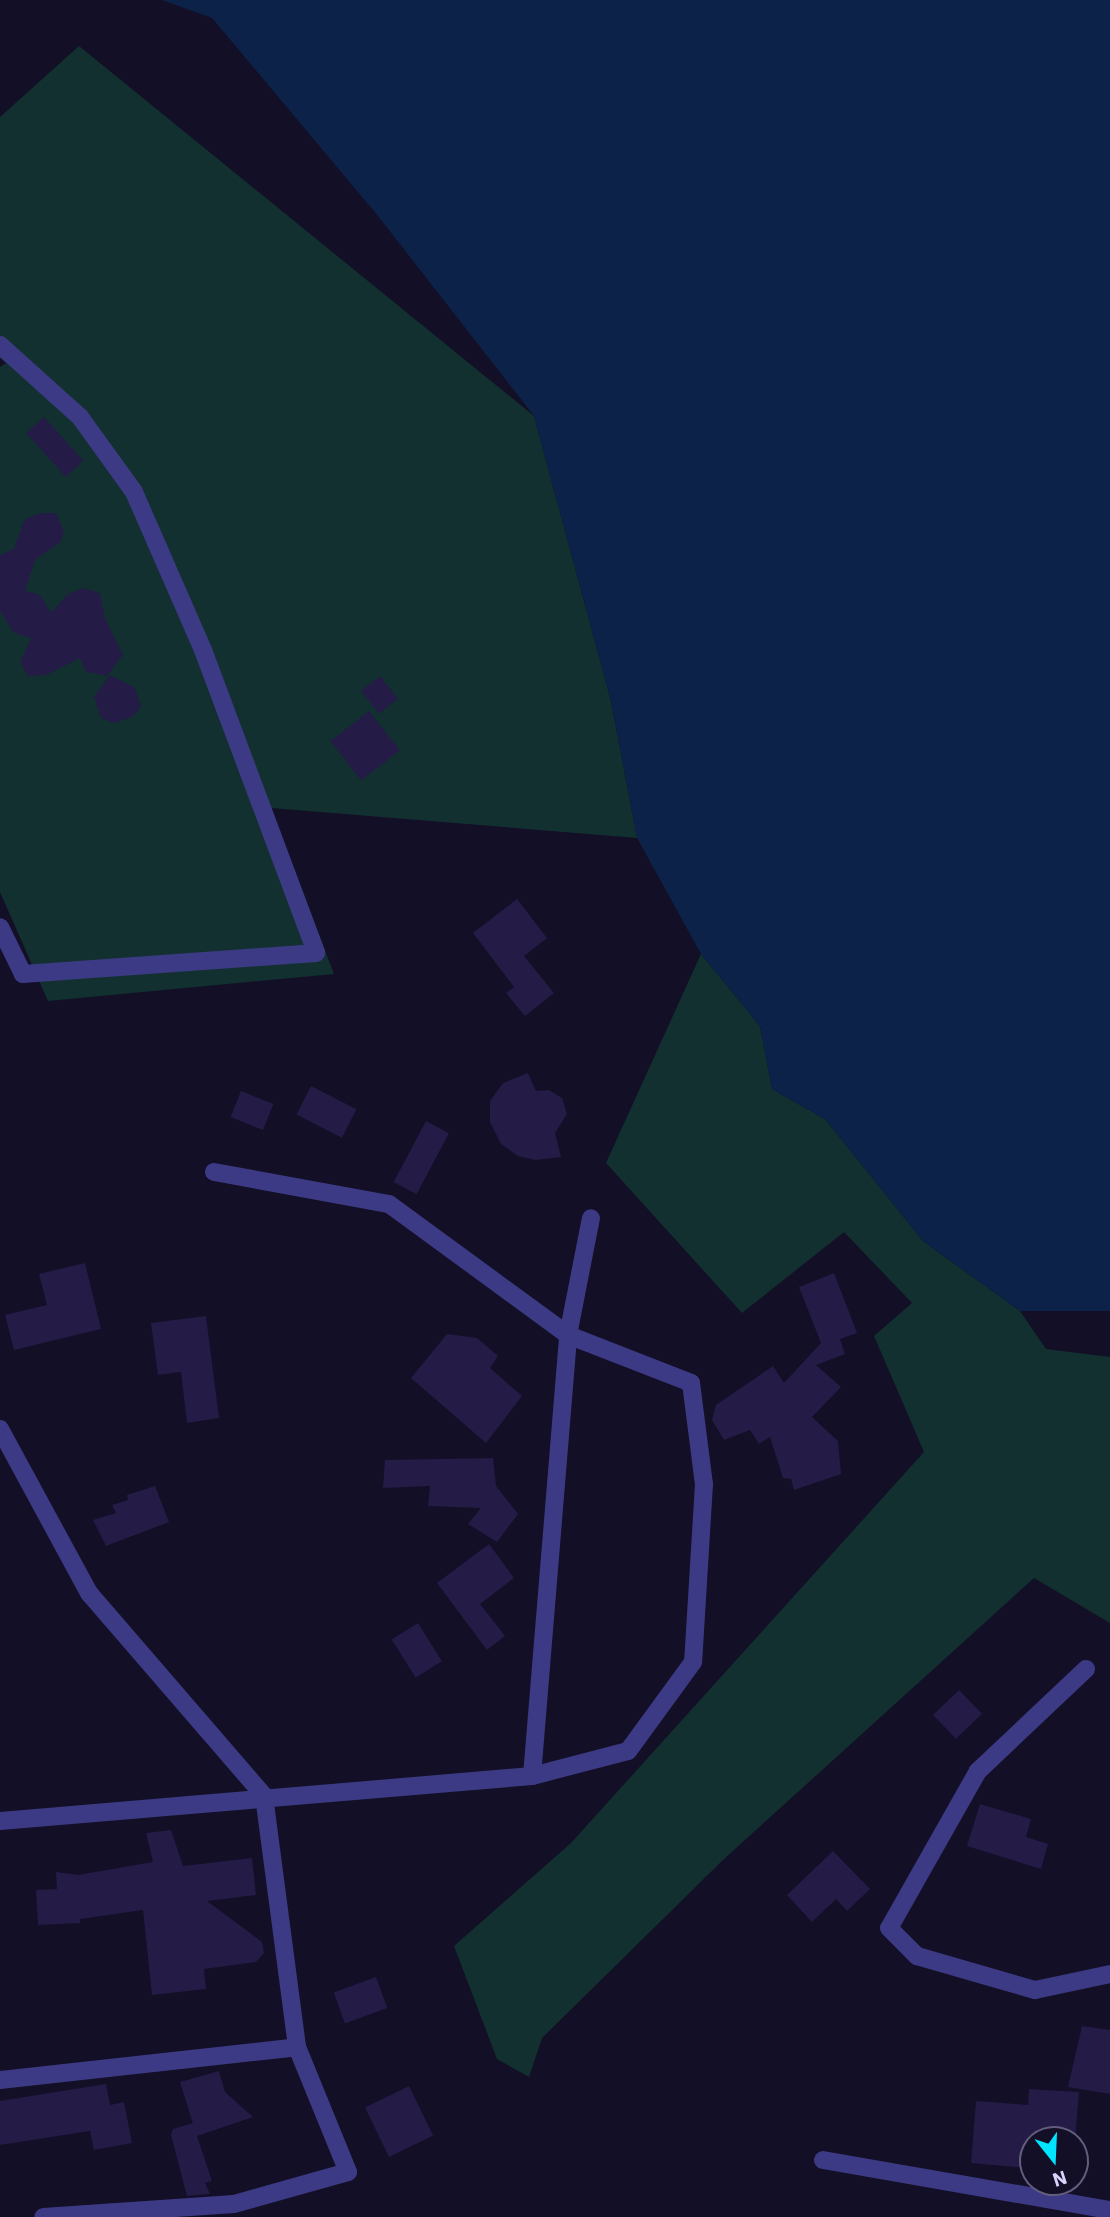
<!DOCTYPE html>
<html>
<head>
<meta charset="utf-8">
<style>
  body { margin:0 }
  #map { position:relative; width:1110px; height:2217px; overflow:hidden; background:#130f26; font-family:"IBM Plex Sans",sans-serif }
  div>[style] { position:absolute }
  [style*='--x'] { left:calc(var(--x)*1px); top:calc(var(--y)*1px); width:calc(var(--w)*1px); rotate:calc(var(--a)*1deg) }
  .green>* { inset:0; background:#12302f }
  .water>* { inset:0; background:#0c2248 }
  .building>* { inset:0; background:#241b47; transform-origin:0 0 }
  .street>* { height:18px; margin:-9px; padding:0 9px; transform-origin:9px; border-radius:9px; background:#3d3a85 }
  span { translate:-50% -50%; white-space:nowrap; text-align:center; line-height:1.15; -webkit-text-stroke:5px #130f26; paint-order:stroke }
  .north { position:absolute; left:1019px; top:2126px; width:70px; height:70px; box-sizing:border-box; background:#130f26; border:2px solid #625e7d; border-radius:50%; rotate:162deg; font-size:19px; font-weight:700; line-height:28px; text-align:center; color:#d9d4ff }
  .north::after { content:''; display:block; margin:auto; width:24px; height:32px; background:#00e5ff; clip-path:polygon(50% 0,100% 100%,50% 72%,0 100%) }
</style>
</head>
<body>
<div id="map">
  <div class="green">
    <i style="clip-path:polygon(79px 46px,534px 416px,611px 701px,637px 838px,271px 808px,334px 974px,48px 1001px,0 892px,0 367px,6px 363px,0 358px,0 117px)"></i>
    <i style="clip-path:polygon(701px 954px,760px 1026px,772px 1089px,825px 1119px,923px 1241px,1020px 1311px,1046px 1349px,1110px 1357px,1110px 1623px,1034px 1578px,724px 1859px,542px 2038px,529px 2077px,497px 2059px,454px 1946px,571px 1843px,924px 1452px,874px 1336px,912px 1303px,844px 1232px,742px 1313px,606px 1163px)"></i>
  </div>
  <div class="water">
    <i style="clip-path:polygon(162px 0,1110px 0,1110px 1311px,1020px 1311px,923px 1241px,825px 1119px,772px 1089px,760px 1026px,701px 954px,637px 838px,611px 701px,534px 416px,378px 216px,212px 18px)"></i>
  </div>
  <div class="building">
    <i style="left:44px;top:417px;width:59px;height:24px;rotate:48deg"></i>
    <i style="clip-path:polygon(41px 513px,56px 513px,64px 532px,60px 542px,35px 560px,25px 591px,40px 595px,51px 613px,68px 594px,83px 588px,100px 593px,105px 618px,123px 655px,107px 676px,85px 671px,80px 658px,46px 675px,28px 676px,20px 662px,31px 638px,14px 633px,0 611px,0 555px,14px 549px,24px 520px)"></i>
    <i style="clip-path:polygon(110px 675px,135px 688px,141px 707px,132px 717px,114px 723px,101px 718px,94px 697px)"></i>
    <i style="left:380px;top:676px;width:29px;height:24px;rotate:52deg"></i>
    <i style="left:369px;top:711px;width:50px;height:49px;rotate:52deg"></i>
    <i style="clip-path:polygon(517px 899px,547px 938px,524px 956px,554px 993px,525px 1016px,506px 993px,514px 987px,473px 933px)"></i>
    <i style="clip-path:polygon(528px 1073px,536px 1091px,549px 1090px,562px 1098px,567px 1114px,555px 1133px,561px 1157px,535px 1160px,518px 1156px,501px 1144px,490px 1122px,490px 1101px,503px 1083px)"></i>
    <i style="left:311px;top:1086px;width:51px;height:32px;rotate:27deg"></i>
    <i style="left:241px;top:1091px;width:35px;height:28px;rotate:22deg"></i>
    <i style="left:426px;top:1121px;width:26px;height:69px;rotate:28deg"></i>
    <i style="clip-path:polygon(85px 1263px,101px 1329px,14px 1350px,5px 1315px,47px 1305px,39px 1274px)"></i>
    <i style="clip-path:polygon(834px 1273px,857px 1333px,840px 1339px,845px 1354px,816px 1365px,841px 1387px,812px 1417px,838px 1441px,841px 1474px,794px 1490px,791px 1479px,783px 1478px,770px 1437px,759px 1444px,750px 1430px,724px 1440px,712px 1420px,716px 1405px,773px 1366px,784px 1383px,821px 1343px,799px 1287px)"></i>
    <i style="clip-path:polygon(206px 1316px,219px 1418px,187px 1423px,181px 1372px,158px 1375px,151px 1323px)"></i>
    <i style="clip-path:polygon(447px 1334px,477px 1338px,498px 1356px,490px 1368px,522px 1396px,486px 1443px,411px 1378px)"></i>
    <i style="clip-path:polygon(493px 1458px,496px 1486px,518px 1514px,497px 1542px,468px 1524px,481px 1508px,428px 1506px,430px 1486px,383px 1488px,385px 1460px)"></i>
    <i style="clip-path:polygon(155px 1486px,169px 1522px,106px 1546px,93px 1520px,116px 1513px,112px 1505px,128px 1500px,127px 1495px)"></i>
    <i style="clip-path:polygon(489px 1544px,514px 1578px,480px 1604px,505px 1636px,487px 1650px,437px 1583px)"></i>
    <i style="left:418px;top:1623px;width:45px;height:31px;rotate:58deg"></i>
    <i style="left:959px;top:1690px;width:33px;height:36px;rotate:46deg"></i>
    <i style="clip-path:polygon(980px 1804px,1031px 1819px,1026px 1837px,1048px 1844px,1041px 1869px,967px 1846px)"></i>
    <i style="clip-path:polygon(171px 1830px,183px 1866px,252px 1858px,256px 1895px,207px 1901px,262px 1942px,264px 1953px,256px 1962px,204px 1969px,206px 1989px,152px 1995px,143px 1910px,80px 1919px,80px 1923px,38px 1925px,36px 1890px,57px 1889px,56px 1872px,78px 1875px,153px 1862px,146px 1833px)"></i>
    <i style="clip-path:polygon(833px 1851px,870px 1889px,847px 1911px,836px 1899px,812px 1922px,787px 1895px)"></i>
    <i style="left:376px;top:1977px;width:33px;height:45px;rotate:70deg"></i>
    <i style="clip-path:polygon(1082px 2026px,1110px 2030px,1110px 2094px,1068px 2087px)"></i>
    <i style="clip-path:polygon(219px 2071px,225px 2092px,253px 2117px,197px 2136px,212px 2181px,205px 2183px,210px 2194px,187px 2196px,171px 2135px,173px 2129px,193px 2123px,194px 2127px,180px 2082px)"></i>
    <i style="clip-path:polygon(106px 2084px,110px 2105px,124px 2102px,132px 2143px,94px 2150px,90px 2131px,0 2145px,0 2101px)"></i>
    <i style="left:409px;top:2086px;width:55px;height:49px;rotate:64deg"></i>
    <i style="clip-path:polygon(1029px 2089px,1079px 2092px,1075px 2140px,1033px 2140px,1033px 2182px,1072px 2182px,1071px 2190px,1026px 2184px,1027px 2168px,971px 2163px,976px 2101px,1028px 2105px)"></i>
  </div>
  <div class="street">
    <i style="--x:0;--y:345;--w:108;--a:42"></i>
    <i style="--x:80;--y:417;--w:92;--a:54.2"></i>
    <i style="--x:134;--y:492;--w:172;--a:66.4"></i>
    <i style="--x:203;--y:650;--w:323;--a:69.5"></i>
    <i style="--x:316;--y:953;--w:294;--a:175.9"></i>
    <i style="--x:23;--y:974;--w:52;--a:-116.1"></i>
    <i style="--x:214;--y:1172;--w:178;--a:10.4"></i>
    <i style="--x:389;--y:1204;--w:222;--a:36.2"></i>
    <i style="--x:568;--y:1335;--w:132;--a:21.3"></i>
    <i style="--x:691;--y:1383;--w:102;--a:82.7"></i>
    <i style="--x:704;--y:1484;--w:178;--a:93.5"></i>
    <i style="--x:693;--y:1662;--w:110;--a:126.1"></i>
    <i style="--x:628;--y:1751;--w:99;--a:165.4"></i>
    <i style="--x:0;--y:1429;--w:187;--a:61.5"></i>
    <i style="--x:89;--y:1593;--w:268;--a:49.2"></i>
    <i style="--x:264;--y:1796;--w:253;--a:82.5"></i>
    <i style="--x:297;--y:2047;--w:135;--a:67.8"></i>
    <i style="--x:348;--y:2172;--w:118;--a:164.3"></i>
    <i style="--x:234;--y:2204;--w:191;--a:176.1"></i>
    <i style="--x:1086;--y:1669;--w:149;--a:136.6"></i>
    <i style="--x:978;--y:1771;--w:180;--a:119.5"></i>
    <i style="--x:889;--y:1928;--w:40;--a:45"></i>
    <i style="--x:917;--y:1956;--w:123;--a:16.1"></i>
    <i style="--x:1035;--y:1990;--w:77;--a:-12"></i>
    <i style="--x:0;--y:1821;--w:534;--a:-4.83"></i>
    <i style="--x:532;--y:1776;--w:442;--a:-85.3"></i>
    <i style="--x:568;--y:1335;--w:119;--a:-78.9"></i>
    <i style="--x:0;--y:2080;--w:299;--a:-6.3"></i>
    <i style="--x:823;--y:2160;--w:291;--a:9.9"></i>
  </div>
  <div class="north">N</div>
</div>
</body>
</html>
